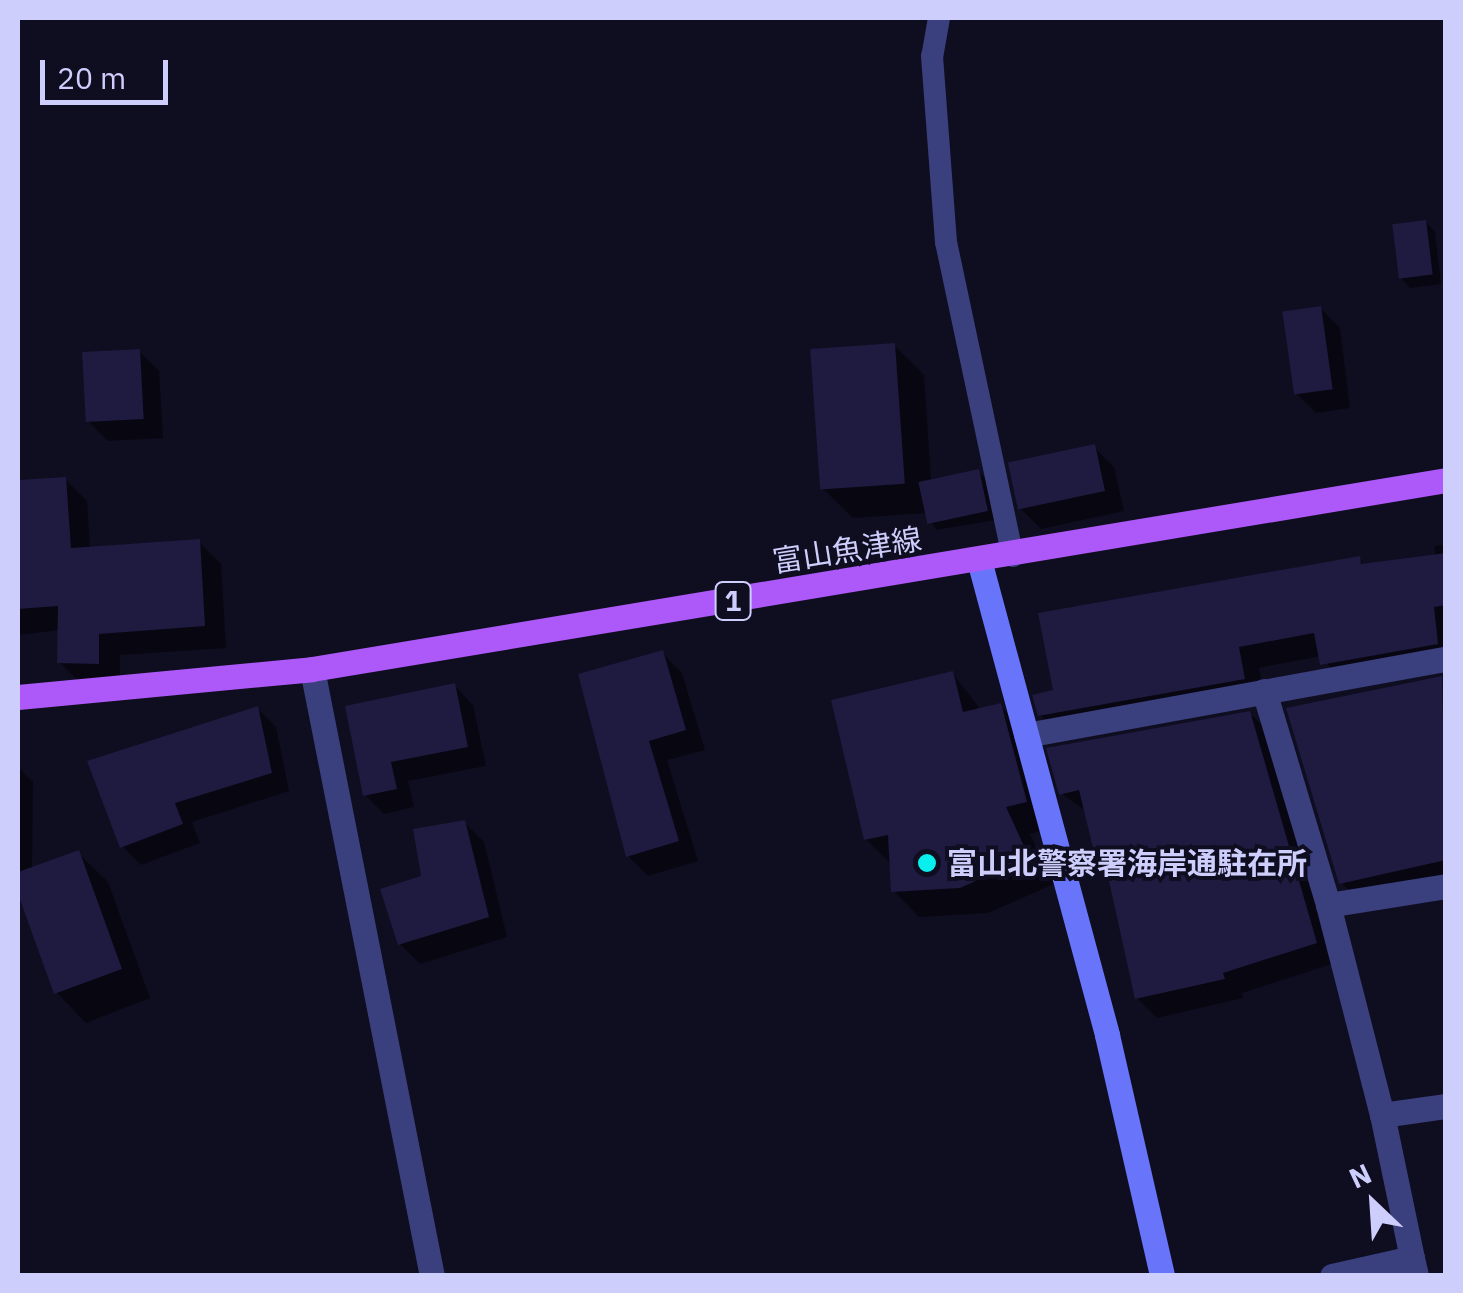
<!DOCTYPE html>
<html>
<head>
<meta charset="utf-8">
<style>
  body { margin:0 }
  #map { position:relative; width:1463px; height:1293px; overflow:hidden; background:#0f0d20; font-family:"IBM Plex Sans","Noto Sans JP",sans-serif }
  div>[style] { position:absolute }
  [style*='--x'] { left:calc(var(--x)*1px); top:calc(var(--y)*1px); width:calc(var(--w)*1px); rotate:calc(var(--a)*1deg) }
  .shadow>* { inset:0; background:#0007 }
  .building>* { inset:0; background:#1e1a40; transform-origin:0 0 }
  .lane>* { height:22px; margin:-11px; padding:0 11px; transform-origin:11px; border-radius:11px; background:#3a3f7d }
  .street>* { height:25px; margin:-12.5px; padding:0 12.5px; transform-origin:12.5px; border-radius:12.5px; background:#3a3f7d }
  .secondary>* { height:25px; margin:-12.5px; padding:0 12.5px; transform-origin:12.5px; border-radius:12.5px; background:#6874fa }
  .primary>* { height:25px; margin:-12.5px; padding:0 12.5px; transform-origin:12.5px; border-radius:12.5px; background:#ad59f9 }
  .dots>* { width:28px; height:28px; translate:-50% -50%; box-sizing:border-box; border:5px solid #0f0d20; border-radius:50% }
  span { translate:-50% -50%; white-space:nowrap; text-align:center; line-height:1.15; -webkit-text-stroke:8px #0f0d20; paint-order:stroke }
  .shield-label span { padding:2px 8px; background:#0f0d20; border:2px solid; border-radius:8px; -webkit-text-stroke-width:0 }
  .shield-label { font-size:28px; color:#cecefd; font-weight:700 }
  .street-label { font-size:30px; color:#cecefd }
  .poi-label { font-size:30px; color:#cecefd; font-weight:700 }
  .left { translate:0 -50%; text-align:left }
  .frame { position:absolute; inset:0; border:20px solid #cecefd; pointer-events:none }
  .north { position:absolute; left:1323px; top:1153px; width:100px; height:100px; -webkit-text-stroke:8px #0f0d20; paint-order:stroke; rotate:335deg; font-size:28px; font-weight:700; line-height:40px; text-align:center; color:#cecefd }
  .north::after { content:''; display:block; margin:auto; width:35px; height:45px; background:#cecefd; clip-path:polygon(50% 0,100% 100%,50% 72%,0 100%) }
  .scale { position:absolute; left:40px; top:60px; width:128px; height:45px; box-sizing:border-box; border:5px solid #cecefd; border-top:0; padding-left:12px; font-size:30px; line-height:35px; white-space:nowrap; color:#cecefd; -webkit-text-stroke:8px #0f0d20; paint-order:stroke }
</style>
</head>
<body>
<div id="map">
  <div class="shadow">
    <i style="clip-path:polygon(1426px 222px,1435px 232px,1441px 284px,1410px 288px,1401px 278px)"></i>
    <i style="clip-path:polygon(1320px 308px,1340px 328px,1350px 408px,1316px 413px,1296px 393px)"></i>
    <i style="clip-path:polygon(894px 345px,924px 375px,931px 479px,978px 472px,988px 481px,996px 520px,936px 530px,926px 513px,853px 518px,823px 489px)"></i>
    <i style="clip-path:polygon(139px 351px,159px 371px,163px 438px,108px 441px,88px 421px)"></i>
    <i style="clip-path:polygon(1094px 447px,1114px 467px,1124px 511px,1041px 529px,1021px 509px)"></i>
    <i style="clip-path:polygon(65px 479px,87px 501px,90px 549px,199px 542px,221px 564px,226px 648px,120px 655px,120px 685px,81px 684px,59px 662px,60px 630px,18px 635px,18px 482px)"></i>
    <i style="clip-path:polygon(1446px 544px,1446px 667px,1344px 685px,1321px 656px,1259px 668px,1265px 700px,1062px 736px,1040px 715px,1056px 692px,1359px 559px,1365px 566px,1436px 557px,1434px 546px)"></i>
    <i style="clip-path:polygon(662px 653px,682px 673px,705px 750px,667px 760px,698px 861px,648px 876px,628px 856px)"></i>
    <i style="clip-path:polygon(953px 674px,981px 710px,1000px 706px,1026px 732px,1052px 828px,1030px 834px,1054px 884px,988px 913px,919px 917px,893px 890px,892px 865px,866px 839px)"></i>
    <i style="clip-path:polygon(1442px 679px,1446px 889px,1362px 904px,1341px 882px)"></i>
    <i style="clip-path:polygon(455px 686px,473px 705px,486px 766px,408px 781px,414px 807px,384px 814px,365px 795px,348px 708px)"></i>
    <i style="clip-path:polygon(258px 709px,276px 727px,289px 791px,192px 822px,200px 843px,141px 865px,123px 847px)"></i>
    <i style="clip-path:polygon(1253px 716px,1272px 735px,1335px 963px,1242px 993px,1243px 998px,1157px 1018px,1137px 998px,1111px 882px,1102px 872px,1087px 812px,1061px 793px,1050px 750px)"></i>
    <i style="clip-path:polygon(18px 767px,33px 782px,32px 869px,78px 853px,108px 882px,150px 998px,86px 1023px,57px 993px,18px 887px)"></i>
    <i style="clip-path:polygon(464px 822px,484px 842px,507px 937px,420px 964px,400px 944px,424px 878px)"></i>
  </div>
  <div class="building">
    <i style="left:1426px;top:220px;width:55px;height:34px;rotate:83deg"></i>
    <i style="left:1321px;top:306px;width:84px;height:39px;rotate:82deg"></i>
    <i style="left:895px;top:343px;width:141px;height:85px;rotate:86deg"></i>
    <i style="left:140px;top:349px;width:70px;height:58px;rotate:87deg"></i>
    <i style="left:1095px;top:444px;width:48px;height:89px;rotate:78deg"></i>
    <i style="left:979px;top:469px;width:43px;height:62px;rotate:78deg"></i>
    <i style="clip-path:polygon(66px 477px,71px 548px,200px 539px,205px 626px,99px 634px,99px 664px,57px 663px,58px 606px,18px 609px,18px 480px)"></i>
    <i style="clip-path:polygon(1446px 553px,1446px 605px,1434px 607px,1438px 644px,1320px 665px,1314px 633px,1239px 647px,1245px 679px,1038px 716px,1032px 695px,1053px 690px,1038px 613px,1360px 556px,1361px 564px)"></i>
    <i style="clip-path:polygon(663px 650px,686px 730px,649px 741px,679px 841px,626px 857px,578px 674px)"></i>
    <i style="clip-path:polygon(953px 671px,963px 712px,1001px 703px,1027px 802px,1006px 807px,1029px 857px,960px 888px,891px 892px,888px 835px,864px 840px,831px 700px)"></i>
    <i style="clip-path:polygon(1442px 676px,1446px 860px,1339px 884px,1286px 708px)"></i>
    <i style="clip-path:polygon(455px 683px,468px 747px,391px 762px,397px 789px,363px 796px,345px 706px)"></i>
    <i style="clip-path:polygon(258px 706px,272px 773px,175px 803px,183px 824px,120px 848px,87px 761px)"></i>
    <i style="clip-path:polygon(1250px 711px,1317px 943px,1223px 973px,1225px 979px,1135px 999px,1107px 872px,1099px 873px,1079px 790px,1059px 795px,1046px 748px)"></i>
    <i style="clip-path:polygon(465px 820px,489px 917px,398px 945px,380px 889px,421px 876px,413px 829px)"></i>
    <i style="clip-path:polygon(79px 850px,122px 969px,54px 994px,18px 894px,18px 872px)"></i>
  </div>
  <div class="lane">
    <i style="--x:939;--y:18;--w:39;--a:100"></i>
    <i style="--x:932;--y:56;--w:187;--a:85.7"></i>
    <i style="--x:946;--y:242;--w:321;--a:78"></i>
  </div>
  <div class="street">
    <i style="--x:312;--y:669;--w:619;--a:78.82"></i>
    <i style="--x:1264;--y:691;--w:223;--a:73.3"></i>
    <i style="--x:1026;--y:735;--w:427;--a:-10.3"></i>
    <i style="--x:1382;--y:1115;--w:217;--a:-104.4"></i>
    <i style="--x:1328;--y:905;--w:120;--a:-9.1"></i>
    <i style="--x:1412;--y:1258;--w:146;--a:-101.8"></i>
    <i style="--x:1382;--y:1115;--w:65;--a:-8"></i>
    <i style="--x:1332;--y:1276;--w:82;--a:-12.7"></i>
    <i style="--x:1412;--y:1258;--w:18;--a:77"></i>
  </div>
  <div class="secondary">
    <i style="--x:979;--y:560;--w:492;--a:74.9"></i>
    <i style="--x:1107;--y:1035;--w:247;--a:77.1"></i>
  </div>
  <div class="primary">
    <i style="--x:18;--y:697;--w:295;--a:-5.4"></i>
    <i style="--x:312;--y:669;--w:1150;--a:-9.46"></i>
  </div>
  <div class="dots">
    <i style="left:927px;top:863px;background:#08efee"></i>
  </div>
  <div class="shield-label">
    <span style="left:733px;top:601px">1</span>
  </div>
  <div class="street-label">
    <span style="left:847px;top:550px;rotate:-9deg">富山魚津線</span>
  </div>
  <div class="poi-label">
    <span class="left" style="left:947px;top:863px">富山北警察署海岸通駐在所</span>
  </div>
  <div class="frame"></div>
  <div class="north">N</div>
  <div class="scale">20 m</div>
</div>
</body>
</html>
